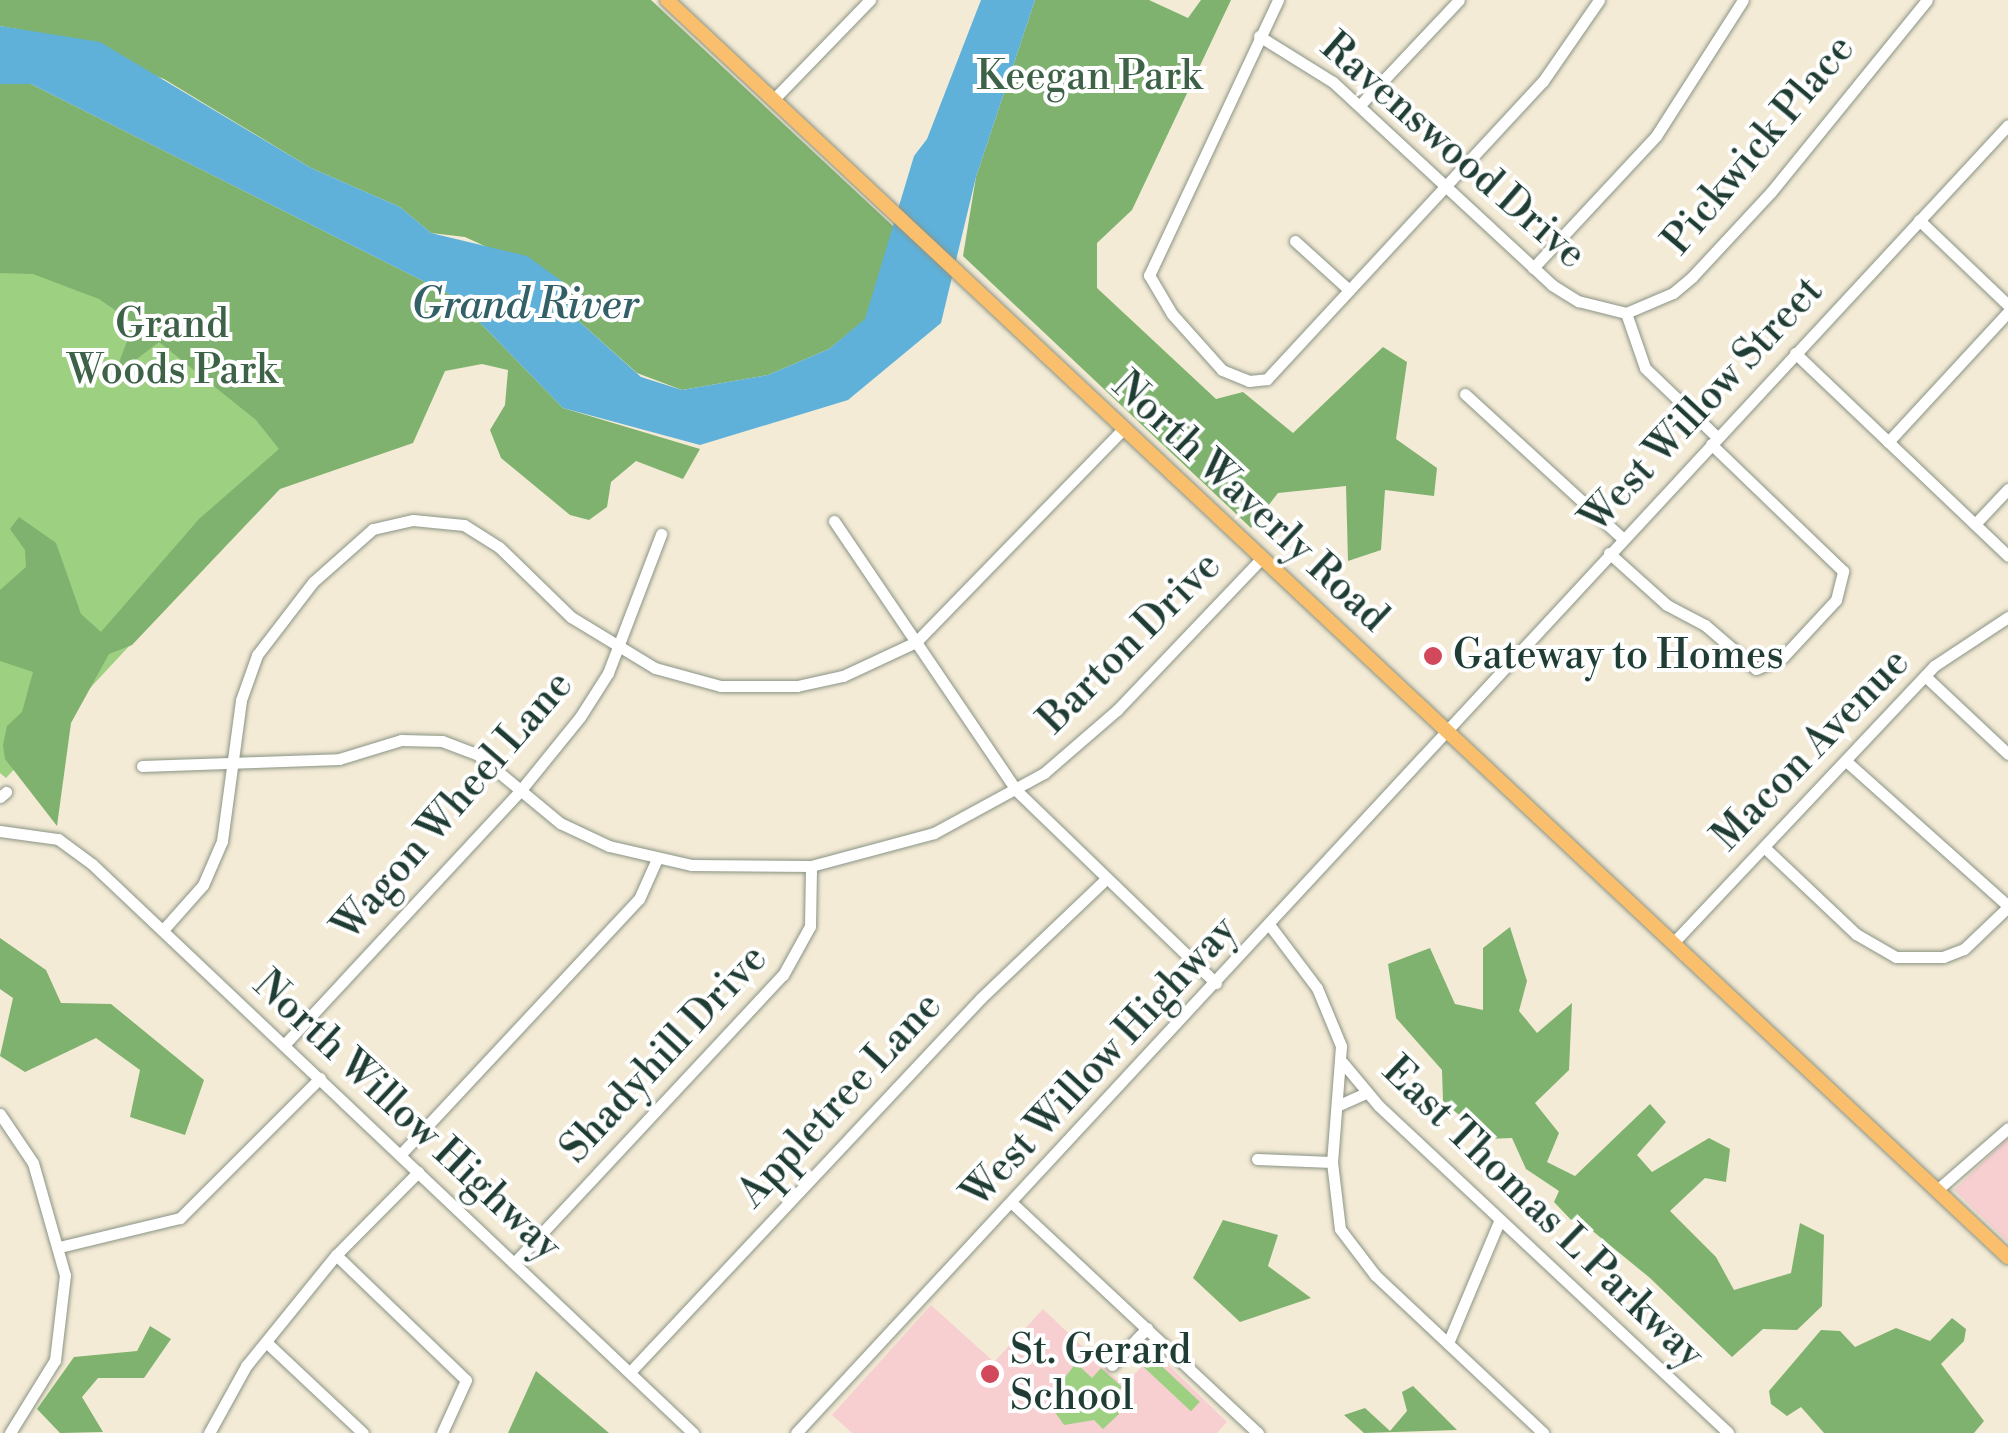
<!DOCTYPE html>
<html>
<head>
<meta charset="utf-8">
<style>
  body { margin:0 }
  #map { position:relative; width:2008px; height:1433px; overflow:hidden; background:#f4ebd6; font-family:"Libre Bodoni",serif }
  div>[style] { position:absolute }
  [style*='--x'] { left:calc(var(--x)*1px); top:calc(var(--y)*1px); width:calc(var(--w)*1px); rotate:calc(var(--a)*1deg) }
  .built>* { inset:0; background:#f7cfd1 }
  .green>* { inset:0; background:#9dd080; transform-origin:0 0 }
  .forest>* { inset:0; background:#7eb26e }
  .water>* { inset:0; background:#5fb1da }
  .roads { filter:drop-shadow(0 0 2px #8a9485) drop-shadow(0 0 2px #8a9485) }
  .minor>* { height:11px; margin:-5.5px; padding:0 5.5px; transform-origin:5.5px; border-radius:5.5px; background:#fff }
  .major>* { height:14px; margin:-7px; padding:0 7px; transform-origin:7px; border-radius:7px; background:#f9bf6c }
  .dots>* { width:28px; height:28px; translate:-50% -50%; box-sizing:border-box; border:5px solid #fff; border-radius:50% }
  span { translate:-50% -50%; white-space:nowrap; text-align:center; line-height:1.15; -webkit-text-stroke:8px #fff; paint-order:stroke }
  .park-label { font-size:40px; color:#3e6247 }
  .street-label { font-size:40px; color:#1f3d34 }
  .poi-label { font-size:40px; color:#1f3d34 }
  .left { translate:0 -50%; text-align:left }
  .water-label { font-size:42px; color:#326066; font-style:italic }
</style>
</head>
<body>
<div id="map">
  <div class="built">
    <i style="clip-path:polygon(2008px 1138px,2008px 1242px,1954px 1190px)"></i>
    <i style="clip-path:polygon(931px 1305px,994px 1362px,1043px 1309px,1123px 1385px,1156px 1353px,1227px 1422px,1217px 1433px,852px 1433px,832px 1415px)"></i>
  </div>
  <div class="green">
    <i style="clip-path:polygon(0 84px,455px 297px,6px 778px,0 773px)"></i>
    <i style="left:1153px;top:1358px;width:64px;height:13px;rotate:43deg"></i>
    <i style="clip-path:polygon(1076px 1363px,1092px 1378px,1101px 1368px,1122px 1387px,1112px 1397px,1119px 1414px,1103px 1429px,1094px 1420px,1064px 1425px,1047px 1401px)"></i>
  </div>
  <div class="forest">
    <i style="clip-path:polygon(0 0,651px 0,894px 227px,866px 319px,829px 349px,768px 375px,682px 390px,637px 373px,572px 315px,563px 282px,465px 237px,431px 233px,400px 207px,311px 168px,164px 79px,38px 33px,0 26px)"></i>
    <i style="clip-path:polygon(1035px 0,1149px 0,1188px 18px,1201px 0,1231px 0,1132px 210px,1097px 243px,1097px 288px,1216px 399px,1243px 392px,1293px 433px,1383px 347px,1407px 362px,1396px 439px,1437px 468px,1434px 496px,1385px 490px,1381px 550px,1348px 561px,1346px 486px,1278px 493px,1251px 528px,963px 256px,976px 177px)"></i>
    <i style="clip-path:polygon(0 84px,31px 84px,455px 297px,563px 408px,700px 449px,683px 479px,636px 461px,611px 482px,607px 507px,589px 520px,570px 515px,501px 458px,490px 430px,505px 405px,508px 370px,482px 364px,445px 371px,413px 443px,280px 489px,132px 645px,109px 654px,71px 723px,57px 826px,5px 759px,3px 745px,7px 726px,22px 712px,33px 672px,0 661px,0 590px,26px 567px,25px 550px,10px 529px,19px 517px,56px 543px,81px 614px,101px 632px,199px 519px,279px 449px,256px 420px,159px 342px,125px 368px,118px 365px,134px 323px,99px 299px,33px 274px,0 273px)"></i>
    <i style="clip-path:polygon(1510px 927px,1527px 981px,1519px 1011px,1537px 1033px,1572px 1003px,1569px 1070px,1535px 1103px,1559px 1133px,1547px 1162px,1575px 1176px,1650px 1104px,1666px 1122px,1637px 1155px,1652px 1172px,1709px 1138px,1730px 1149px,1726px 1182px,1705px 1178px,1670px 1211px,1716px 1257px,1734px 1290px,1791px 1273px,1800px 1223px,1824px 1235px,1822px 1306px,1797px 1330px,1763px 1329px,1732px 1357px,1650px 1278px,1584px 1224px,1575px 1224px,1554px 1202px,1559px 1191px,1526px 1169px,1512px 1138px,1487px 1139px,1443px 1101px,1442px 1070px,1396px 1018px,1388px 964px,1430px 948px,1455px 1004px,1483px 1010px,1483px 948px)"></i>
    <i style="clip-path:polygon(0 938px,46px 970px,61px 1003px,111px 1004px,204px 1080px,185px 1135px,130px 1117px,140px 1070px,96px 1038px,25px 1072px,0 1056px,13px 998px,0 989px)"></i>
    <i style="clip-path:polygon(1223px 1220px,1278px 1235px,1268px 1266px,1311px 1298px,1240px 1322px,1193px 1278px)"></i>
    <i style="clip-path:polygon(1952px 1318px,1966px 1329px,1964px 1341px,1941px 1364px,1984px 1421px,1974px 1433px,1824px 1433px,1801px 1407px,1787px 1416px,1771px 1404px,1769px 1391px,1821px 1330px,1840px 1331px,1855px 1347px,1896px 1328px,1930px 1341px)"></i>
    <i style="clip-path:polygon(150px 1326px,171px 1339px,144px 1378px,98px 1378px,82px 1397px,103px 1432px,60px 1433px,37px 1409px,74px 1357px,137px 1351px)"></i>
    <i style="clip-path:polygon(536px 1371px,609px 1433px,508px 1433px)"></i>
    <i style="clip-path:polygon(1413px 1386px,1457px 1430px,1364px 1433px,1344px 1415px,1365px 1408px,1390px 1431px,1407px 1411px,1402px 1392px)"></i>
  </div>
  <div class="water">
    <i style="clip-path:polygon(981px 0,1035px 0,976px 177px,941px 323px,848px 400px,700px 445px,563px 408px,455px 297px,31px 84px,0 84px,0 26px,100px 42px,311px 168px,400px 207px,431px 233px,527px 256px,563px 282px,572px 315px,641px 377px,682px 390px,768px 375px,829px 349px,865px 319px,914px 156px,927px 139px)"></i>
  </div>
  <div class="roads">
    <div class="minor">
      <i style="--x:1278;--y:0;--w:304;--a:115.1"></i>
      <i style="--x:1149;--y:275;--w:45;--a:59.5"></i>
      <i style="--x:1172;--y:314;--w:75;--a:48.2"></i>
      <i style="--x:1222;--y:370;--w:29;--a:22"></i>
      <i style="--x:1249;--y:381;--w:18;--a:-6"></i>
      <i style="--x:1267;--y:379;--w:406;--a:-47.2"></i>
      <i style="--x:1543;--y:81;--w:98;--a:-55.3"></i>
      <i style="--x:1259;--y:36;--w:87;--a:31.9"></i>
      <i style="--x:1333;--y:82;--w:299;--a:42.8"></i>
      <i style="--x:1552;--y:285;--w:31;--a:32"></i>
      <i style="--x:1578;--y:301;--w:49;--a:14"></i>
      <i style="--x:1626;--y:313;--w:51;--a:-23.1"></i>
      <i style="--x:1673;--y:293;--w:25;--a:-40"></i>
      <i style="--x:1692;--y:277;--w:116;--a:-47.1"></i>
      <i style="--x:1771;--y:192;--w:247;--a:-50.9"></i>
      <i style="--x:774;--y:99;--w:138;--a:-45.9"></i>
      <i style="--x:1360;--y:105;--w:144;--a:-46.7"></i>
      <i style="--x:1919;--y:220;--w:123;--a:43.7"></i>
      <i style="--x:1295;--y:241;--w:73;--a:42.2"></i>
      <i style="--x:1533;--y:268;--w:180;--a:-47"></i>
      <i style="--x:1656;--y:136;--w:161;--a:-57.4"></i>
      <i style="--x:1626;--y:313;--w:58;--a:70.9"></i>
      <i style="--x:1645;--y:368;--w:100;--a:43.8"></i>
      <i style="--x:1795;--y:353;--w:294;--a:43.6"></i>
      <i style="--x:1465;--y:394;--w:213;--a:42.5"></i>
      <i style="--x:1888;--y:442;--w:177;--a:-47.3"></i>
      <i style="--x:834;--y:521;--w:325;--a:55.9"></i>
      <i style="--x:1016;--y:790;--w:278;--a:44"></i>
      <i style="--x:1975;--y:524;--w:48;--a:-46.7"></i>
      <i style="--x:1609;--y:553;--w:78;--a:41.9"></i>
      <i style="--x:1667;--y:605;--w:43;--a:27.8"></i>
      <i style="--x:1705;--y:625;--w:67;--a:40.8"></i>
      <i style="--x:1756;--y:669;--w:30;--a:-24"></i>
      <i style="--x:1783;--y:657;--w:78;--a:-47.1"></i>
      <i style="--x:1836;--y:600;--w:30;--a:-76"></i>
      <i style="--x:1843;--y:571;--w:183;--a:-136.1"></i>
      <i style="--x:1925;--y:676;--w:114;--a:43.2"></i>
      <i style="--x:1846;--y:761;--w:217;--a:41.8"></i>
      <i style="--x:142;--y:766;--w:197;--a:-2"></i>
      <i style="--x:339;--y:759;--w:65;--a:-17"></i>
      <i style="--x:401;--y:740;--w:41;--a:1.4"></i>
      <i style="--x:442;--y:741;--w:39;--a:21"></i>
      <i style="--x:478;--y:755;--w:107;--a:39.7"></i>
      <i style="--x:560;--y:823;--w:54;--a:25.1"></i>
      <i style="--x:609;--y:846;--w:84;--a:13"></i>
      <i style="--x:691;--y:865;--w:120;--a:0.5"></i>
      <i style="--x:811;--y:866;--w:127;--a:-15"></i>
      <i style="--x:934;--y:833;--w:125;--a:-28.6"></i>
      <i style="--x:1044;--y:773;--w:96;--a:-40.8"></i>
      <i style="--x:1117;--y:710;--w:210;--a:-46.4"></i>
      <i style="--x:0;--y:797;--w:8;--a:-40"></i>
      <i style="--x:0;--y:831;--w:59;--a:7.9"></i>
      <i style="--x:58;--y:839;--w:42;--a:36.3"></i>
      <i style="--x:92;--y:864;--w:828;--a:43.43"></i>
      <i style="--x:1764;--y:847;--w:127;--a:43.4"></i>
      <i style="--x:1856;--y:934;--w:46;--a:29.9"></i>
      <i style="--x:1896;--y:957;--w:47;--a:0"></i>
      <i style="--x:1943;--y:957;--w:22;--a:-21"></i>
      <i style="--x:1964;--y:949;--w:61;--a:-43.7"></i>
      <i style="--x:1271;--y:927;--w:76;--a:53"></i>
      <i style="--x:1317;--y:988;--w:63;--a:67.5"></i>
      <i style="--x:1341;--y:1046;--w:116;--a:94.4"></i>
      <i style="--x:1332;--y:1162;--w:67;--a:83.2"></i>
      <i style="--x:1340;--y:1229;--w:58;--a:52.7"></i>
      <i style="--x:1375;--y:1275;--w:231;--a:43.2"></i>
      <i style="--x:163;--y:930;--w:60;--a:-48.4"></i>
      <i style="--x:203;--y:885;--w:48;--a:-66.6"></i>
      <i style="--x:222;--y:841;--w:142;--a:-82.3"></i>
      <i style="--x:241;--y:700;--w:48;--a:-70.4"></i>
      <i style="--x:257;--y:655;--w:92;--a:-52.5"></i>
      <i style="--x:313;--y:582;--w:80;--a:-41.5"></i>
      <i style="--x:373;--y:529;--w:41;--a:-12.7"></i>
      <i style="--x:413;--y:520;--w:51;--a:5.6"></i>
      <i style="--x:464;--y:525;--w:41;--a:32.2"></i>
      <i style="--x:499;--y:547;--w:100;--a:44.2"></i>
      <i style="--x:571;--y:617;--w:98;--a:31.3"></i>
      <i style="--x:655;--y:668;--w:68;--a:15.3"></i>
      <i style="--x:721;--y:686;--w:76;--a:0"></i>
      <i style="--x:797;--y:686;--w:47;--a:-12.3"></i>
      <i style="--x:843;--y:676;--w:81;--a:-25"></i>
      <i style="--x:916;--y:642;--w:297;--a:-45.8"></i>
      <i style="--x:1673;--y:943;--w:381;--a:-46.7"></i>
      <i style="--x:1934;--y:666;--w:89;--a:-33.5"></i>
      <i style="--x:284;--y:1045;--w:347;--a:-47.1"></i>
      <i style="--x:520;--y:791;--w:95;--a:-51"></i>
      <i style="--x:580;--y:717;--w:52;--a:-57.5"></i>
      <i style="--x:608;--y:673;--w:149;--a:-69.1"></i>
      <i style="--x:1343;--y:1063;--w:56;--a:50.1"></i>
      <i style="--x:1379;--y:1106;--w:478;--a:43.1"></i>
      <i style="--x:1339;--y:1105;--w:30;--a:-24"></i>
      <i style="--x:0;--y:1114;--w:59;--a:56"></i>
      <i style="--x:33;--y:1163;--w:116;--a:74.1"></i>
      <i style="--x:65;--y:1275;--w:86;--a:96.7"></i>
      <i style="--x:55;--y:1360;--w:86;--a:121.7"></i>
      <i style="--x:400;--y:1155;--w:350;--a:-47"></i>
      <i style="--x:639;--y:899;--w:44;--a:-65.8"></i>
      <i style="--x:1257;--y:1159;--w:75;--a:2.3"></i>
      <i style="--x:1937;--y:1190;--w:94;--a:-41.1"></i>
      <i style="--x:1012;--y:1203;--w:337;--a:43.1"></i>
      <i style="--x:59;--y:1247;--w:124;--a:-13.5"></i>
      <i style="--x:180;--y:1218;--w:198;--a:-45"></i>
      <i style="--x:336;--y:1255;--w:180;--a:43.9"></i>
      <i style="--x:466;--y:1380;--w:58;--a:114.4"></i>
      <i style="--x:514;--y:1263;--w:394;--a:-47"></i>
      <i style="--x:783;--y:975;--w:56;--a:-61.1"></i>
      <i style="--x:810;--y:926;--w:60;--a:-89"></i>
      <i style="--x:266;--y:1342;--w:133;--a:43.2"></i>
      <i style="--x:1448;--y:1343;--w:134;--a:-67.2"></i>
      <i style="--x:1112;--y:1365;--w:51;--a:-46.6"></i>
      <i style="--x:630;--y:1372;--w:513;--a:-46.82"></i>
      <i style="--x:981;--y:998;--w:171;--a:-43.6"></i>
      <i style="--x:209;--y:1433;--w:77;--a:-61.1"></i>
      <i style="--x:246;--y:1366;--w:143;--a:-51"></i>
      <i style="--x:336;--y:1255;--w:117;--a:-45.3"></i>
      <i style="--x:796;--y:1433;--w:1783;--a:-47.18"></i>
    </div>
    <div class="major">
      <i style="--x:667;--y:0;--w:1838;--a:43.15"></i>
    </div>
  </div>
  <div class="dots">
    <i style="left:1433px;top:656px;background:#d1495b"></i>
    <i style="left:990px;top:1374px;background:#d1495b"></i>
  </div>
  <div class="park-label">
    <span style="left:1089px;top:77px">Keegan Park</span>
    <span style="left:172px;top:348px">Grand<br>Woods Park</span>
  </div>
  <div class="street-label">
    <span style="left:1759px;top:145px;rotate:-50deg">Pickwick Place</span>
    <span style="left:1453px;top:151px;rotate:41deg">Ravenswood Drive</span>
    <span style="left:1702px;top:405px;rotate:-47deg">West Willow Street</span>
    <span style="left:1250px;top:502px;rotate:43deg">North Waverly Road</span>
    <span style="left:1130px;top:643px;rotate:-45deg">Barton Drive</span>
    <span style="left:1811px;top:750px;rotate:-46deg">Macon Avenue</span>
    <span style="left:453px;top:806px;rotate:-49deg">Wagon Wheel Lane</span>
    <span style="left:664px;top:1054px;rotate:-47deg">Shadyhill Drive</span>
    <span style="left:1100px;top:1062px;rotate:-47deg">West Willow Highway</span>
    <span style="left:840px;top:1100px;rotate:-47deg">Appletree Lane</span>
    <span style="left:407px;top:1116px;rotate:43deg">North Willow Highway</span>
    <span style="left:1543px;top:1213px;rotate:44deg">East Thomas L Parkway</span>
  </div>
  <div class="poi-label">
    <span class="left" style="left:1453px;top:656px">Gateway to Homes</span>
    <span class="left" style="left:1010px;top:1374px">St. Gerard<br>School</span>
  </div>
  <div class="water-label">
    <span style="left:525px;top:306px">Grand River</span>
  </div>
</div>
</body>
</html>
